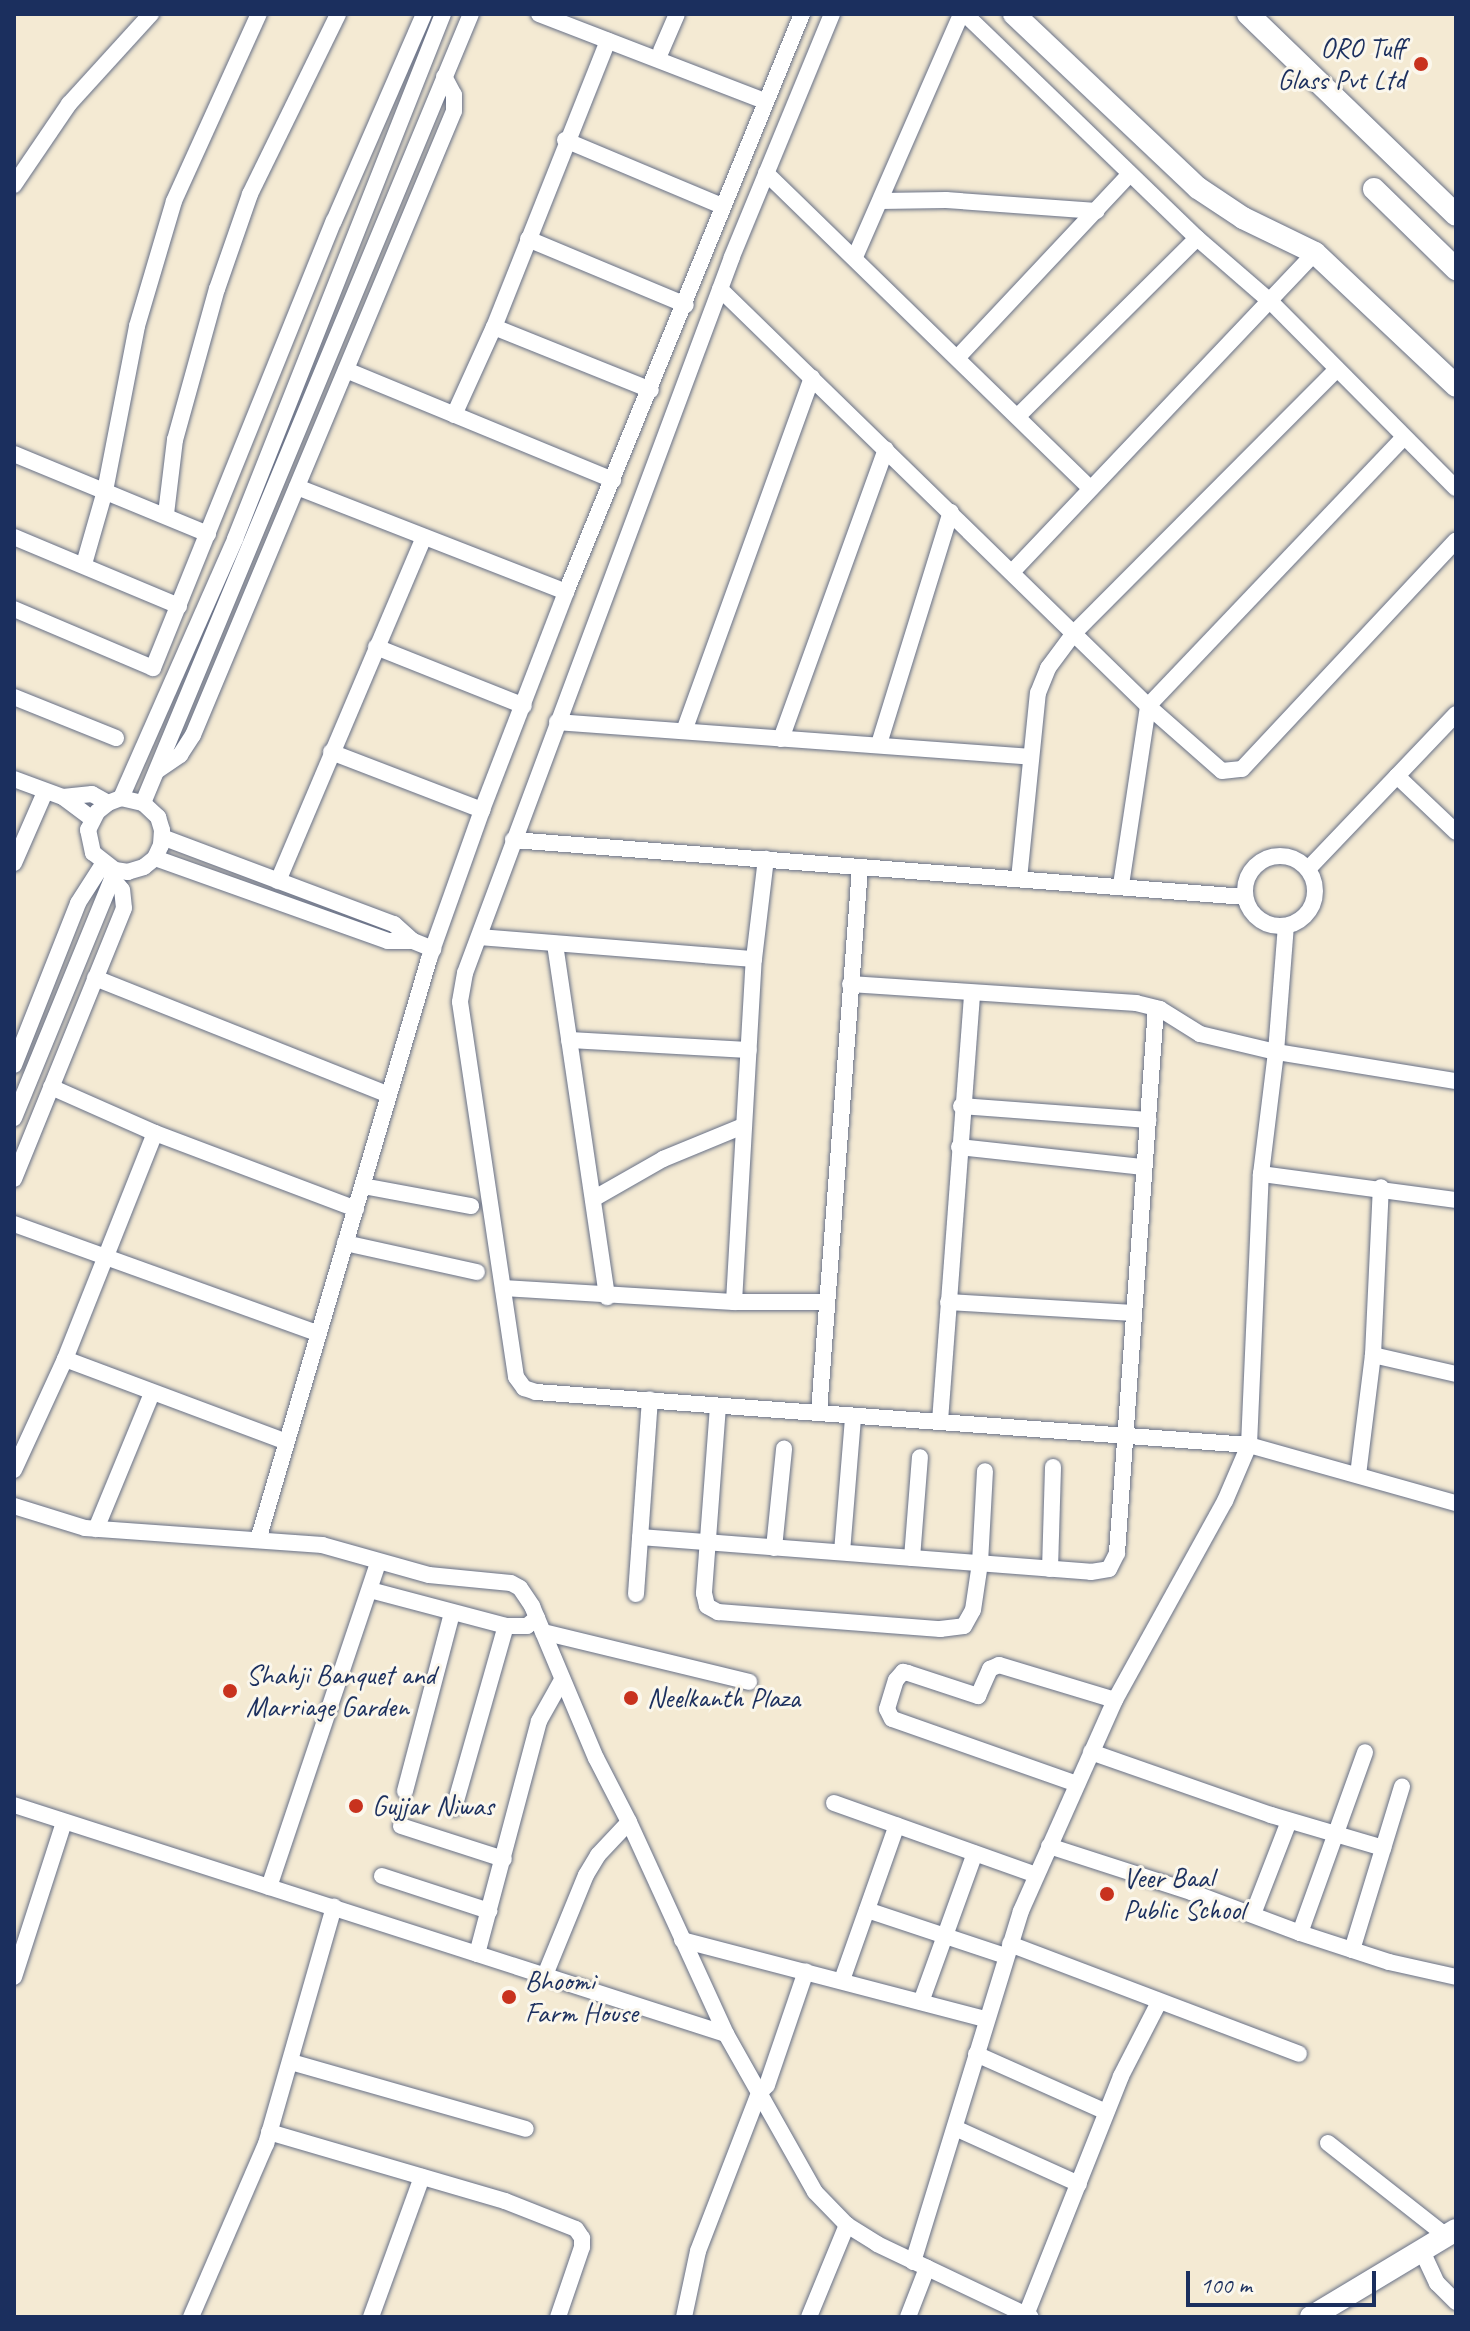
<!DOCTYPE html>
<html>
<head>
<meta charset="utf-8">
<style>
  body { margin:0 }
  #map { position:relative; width:1470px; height:2331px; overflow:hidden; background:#f4ead3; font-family:Caveat,sans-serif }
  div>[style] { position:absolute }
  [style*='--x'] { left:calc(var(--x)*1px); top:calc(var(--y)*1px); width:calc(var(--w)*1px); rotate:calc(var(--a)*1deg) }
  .roads { filter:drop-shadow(0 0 2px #677087) drop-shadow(0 0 2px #677087) }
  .minor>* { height:16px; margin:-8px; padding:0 8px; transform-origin:8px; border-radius:8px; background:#fff }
  .minor>.ring { margin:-8px; padding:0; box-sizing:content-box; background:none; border:16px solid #fff; border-radius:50% }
  .major>* { height:22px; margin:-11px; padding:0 11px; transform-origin:11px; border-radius:11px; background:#fff }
  .dots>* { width:22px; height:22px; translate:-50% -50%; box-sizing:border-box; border:4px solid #fbf7ec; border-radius:50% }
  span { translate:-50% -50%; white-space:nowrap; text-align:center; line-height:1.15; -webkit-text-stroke:6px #fbf7ec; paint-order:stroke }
  .poi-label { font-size:28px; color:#1b2f5e }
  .right { translate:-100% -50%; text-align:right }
  .left { translate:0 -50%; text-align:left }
  .frame { position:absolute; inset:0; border:16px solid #1b2f5e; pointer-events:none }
  .scale { position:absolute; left:1186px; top:2271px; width:190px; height:36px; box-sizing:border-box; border:4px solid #1b2f5e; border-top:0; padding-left:10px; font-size:24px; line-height:28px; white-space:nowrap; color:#1b2f5e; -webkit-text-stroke:6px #fbf7ec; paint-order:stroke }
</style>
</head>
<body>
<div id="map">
  <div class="roads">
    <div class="minor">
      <i style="--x:539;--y:14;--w:241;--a:21.1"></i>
      <i style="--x:832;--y:14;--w:263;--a:112.4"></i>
      <i style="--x:732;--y:257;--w:764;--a:110.45"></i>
      <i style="--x:465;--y:973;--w:29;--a:100"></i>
      <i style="--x:460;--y:1002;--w:379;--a:81.5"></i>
      <i style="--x:516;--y:1377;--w:14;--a:54"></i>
      <i style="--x:524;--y:1388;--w:13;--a:18"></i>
      <i style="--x:536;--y:1392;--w:715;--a:4.25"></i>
      <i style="--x:1249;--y:1445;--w:215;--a:15.7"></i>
      <i style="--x:965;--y:14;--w:322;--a:44"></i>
      <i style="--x:1197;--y:238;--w:98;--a:40.9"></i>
      <i style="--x:1271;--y:302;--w:262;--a:45.2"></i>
      <i style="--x:661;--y:51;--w:40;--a:-66.6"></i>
      <i style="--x:565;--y:140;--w:170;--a:22.8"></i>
      <i style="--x:766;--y:173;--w:452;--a:44.2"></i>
      <i style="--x:14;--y:185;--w:98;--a:-55.8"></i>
      <i style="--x:69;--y:104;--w:122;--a:-47.7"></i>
      <i style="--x:880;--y:201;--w:66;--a:-0.9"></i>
      <i style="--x:946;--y:200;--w:151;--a:4.2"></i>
      <i style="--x:528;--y:239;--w:171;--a:22.7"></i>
      <i style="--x:855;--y:257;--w:265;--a:-66.4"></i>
      <i style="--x:720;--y:289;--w:598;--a:44.25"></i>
      <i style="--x:1148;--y:706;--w:98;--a:41.3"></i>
      <i style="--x:1222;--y:771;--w:20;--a:-6"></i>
      <i style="--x:1242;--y:769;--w:313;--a:-46.9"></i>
      <i style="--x:494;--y:327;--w:169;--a:21.9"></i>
      <i style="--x:958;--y:357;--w:251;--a:-46.8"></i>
      <i style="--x:346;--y:370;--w:289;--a:22.4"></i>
      <i style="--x:454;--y:415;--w:97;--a:-65.6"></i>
      <i style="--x:494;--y:327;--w:308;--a:-68.3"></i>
      <i style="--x:1018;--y:416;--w:252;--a:-44.8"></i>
      <i style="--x:14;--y:454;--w:210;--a:22.4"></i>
      <i style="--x:297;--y:487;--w:289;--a:21.3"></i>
      <i style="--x:166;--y:514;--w:75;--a:-83.1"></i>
      <i style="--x:175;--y:440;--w:157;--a:-74.5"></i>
      <i style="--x:217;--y:289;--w:101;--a:-70.8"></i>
      <i style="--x:250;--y:194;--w:200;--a:-63.9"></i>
      <i style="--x:14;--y:537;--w:179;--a:22.7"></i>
      <i style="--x:84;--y:564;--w:76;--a:-74"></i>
      <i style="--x:105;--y:491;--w:168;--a:-79"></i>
      <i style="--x:137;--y:326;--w:130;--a:-73.5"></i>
      <i style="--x:174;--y:201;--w:205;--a:-65.6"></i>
      <i style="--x:1013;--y:571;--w:439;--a:-46.5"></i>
      <i style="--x:14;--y:609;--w:151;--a:23"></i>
      <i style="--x:153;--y:668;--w:482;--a:-68"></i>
      <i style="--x:334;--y:221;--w:226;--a:-66.5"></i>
      <i style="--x:376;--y:647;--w:159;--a:21.7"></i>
      <i style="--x:14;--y:697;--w:110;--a:21.9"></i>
      <i style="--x:1456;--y:714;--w:86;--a:133.6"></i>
      <i style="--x:1397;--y:776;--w:81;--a:43.5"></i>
      <i style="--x:557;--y:722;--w:475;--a:4.2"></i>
      <i style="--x:684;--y:731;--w:376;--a:-70.1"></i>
      <i style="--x:781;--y:739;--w:308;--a:-70.1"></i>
      <i style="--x:879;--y:744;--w:243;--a:-72.8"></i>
      <i style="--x:331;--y:752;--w:162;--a:21"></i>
      <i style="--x:158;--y:770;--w:27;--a:-34"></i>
      <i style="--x:180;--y:755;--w:24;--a:-57"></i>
      <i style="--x:193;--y:735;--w:676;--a:-67.3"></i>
      <i style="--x:454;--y:111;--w:16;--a:-90"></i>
      <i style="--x:454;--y:95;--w:21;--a:-118"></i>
      <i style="--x:14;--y:779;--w:52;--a:20.2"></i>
      <i style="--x:63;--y:797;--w:29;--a:-6"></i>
      <i style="--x:92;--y:794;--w:18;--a:29"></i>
      <i style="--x:108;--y:803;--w:14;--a:-21"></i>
      <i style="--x:121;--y:798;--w:23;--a:13"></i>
      <i style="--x:143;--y:803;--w:21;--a:43"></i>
      <i style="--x:158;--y:817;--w:14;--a:73"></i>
      <i style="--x:162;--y:830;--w:15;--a:94"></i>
      <i style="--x:161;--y:845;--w:14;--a:115"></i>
      <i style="--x:155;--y:858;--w:14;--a:141"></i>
      <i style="--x:144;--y:867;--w:17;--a:163"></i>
      <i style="--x:128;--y:872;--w:13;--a:-171"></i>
      <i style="--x:115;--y:870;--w:28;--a:-142"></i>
      <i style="--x:93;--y:853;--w:24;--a:-102"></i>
      <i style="--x:88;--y:830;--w:20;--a:-63"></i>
      <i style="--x:97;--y:812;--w:14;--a:-39"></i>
      <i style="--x:63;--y:797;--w:36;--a:37"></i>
      <i style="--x:121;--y:798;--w:283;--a:-66.2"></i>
      <i style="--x:235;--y:539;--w:565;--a:-68.39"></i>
      <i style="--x:143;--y:803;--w:854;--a:-67.43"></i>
      <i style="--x:162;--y:837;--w:248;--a:20.6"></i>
      <i style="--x:394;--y:924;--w:25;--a:42"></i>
      <i style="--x:413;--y:941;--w:22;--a:22"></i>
      <i style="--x:513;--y:840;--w:734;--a:4.45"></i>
      <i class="ring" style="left:1245px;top:856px;width:54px;height:54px"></i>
      <i style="--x:155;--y:858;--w:247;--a:19.6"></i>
      <i style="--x:388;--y:941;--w:25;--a:0"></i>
      <i style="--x:14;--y:863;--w:77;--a:-66.4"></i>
      <i style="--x:1308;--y:869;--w:129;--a:-46.3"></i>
      <i style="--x:1019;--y:879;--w:187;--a:-84.2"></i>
      <i style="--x:1038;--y:693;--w:27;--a:-68"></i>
      <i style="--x:1048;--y:668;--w:44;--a:-53.4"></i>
      <i style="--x:1074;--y:633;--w:371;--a:-45.1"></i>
      <i style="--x:278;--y:881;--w:371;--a:-67"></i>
      <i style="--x:1121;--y:885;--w:181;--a:-81.4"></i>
      <i style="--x:1148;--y:706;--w:371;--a:-46.4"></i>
      <i style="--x:479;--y:937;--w:276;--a:4.6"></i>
      <i style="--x:555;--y:944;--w:357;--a:81.6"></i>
      <i style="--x:95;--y:978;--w:316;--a:21.7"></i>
      <i style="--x:850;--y:984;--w:287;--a:3.8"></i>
      <i style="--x:1136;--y:1003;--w:25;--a:14"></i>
      <i style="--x:1160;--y:1009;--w:47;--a:32"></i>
      <i style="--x:1200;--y:1034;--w:78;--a:13.3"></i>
      <i style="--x:1276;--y:1052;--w:126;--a:-85.5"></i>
      <i style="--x:569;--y:1040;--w:180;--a:3.2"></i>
      <i style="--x:14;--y:1065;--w:174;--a:-68.4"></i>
      <i style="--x:78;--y:903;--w:46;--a:-57.3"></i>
      <i style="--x:51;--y:1087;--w:114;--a:23.9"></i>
      <i style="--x:155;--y:1133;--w:215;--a:20.7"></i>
      <i style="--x:961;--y:1106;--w:188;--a:4.3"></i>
      <i style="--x:14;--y:1118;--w:266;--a:-67.7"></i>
      <i style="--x:959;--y:1147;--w:186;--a:6.2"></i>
      <i style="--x:1261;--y:1174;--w:197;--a:7.6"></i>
      <i style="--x:14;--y:1179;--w:292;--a:-67.9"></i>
      <i style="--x:124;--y:908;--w:18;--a:-96"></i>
      <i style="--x:122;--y:890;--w:16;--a:-130"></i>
      <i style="--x:363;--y:1186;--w:110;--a:10.5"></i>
      <i style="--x:593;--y:1199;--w:81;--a:-29.7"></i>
      <i style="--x:663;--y:1159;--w:87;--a:-22.4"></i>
      <i style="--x:14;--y:1224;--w:322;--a:19.8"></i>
      <i style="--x:345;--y:1243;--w:135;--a:12.4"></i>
      <i style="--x:503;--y:1288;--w:231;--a:3.5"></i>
      <i style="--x:734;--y:1302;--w:344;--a:-86.7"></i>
      <i style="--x:754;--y:959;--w:101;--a:-83.2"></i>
      <i style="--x:734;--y:1302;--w:92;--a:0"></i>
      <i style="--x:948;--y:1302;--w:186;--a:3.4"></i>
      <i style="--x:1373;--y:1355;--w:168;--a:-87.3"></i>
      <i style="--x:65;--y:1359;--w:234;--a:20.5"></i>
      <i style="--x:718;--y:1406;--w:188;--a:94.3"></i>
      <i style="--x:704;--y:1593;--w:13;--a:77"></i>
      <i style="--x:707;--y:1606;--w:13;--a:29"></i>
      <i style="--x:718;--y:1612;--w:223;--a:4.4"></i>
      <i style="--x:940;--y:1629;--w:24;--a:-7"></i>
      <i style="--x:964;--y:1626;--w:18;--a:-61"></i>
      <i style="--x:973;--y:1610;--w:48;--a:-81.5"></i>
      <i style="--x:980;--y:1563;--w:92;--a:-86.9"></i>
      <i style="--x:819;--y:1412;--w:546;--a:-85.69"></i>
      <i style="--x:940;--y:1421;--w:428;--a:-85.7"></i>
      <i style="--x:14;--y:1470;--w:122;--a:-65.3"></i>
      <i style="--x:65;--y:1359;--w:243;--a:-68.3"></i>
      <i style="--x:1358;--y:1475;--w:121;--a:-82.9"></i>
      <i style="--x:1373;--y:1355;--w:85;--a:12.9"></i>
      <i style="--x:14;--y:1506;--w:74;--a:17.2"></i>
      <i style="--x:85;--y:1528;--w:238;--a:4.1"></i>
      <i style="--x:322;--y:1545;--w:111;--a:15.7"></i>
      <i style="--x:429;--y:1575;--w:82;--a:5.6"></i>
      <i style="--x:511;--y:1583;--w:10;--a:29"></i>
      <i style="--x:520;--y:1588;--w:22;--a:56"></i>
      <i style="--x:532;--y:1606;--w:165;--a:67.2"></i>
      <i style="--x:596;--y:1758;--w:72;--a:62.7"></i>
      <i style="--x:629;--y:1822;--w:233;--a:65.4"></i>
      <i style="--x:726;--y:2034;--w:181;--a:60.6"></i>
      <i style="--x:815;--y:2192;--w:46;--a:45.9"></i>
      <i style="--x:847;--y:2225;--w:36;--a:32"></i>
      <i style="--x:877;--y:2244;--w:170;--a:25.4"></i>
      <i style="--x:96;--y:1529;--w:147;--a:-67.6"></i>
      <i style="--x:640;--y:1537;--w:452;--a:4.4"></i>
      <i style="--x:1091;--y:1572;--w:18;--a:-9"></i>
      <i style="--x:1109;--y:1569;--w:18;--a:-63"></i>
      <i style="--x:1117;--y:1553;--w:546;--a:-85.91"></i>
      <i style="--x:258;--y:1540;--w:606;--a:-73.6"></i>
      <i style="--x:429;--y:959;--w:158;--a:-70.4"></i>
      <i style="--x:482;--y:810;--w:234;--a:-68.9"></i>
      <i style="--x:566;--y:592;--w:624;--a:-67.79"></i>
      <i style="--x:774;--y:1548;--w:100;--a:-84.2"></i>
      <i style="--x:842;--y:1552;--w:134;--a:-85.3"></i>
      <i style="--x:912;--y:1558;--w:101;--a:-85.5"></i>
      <i style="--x:1050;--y:1569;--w:102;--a:-88.3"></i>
      <i style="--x:370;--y:1590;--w:141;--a:14.8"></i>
      <i style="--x:506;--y:1626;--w:21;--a:0"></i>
      <i style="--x:527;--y:1626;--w:13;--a:-39"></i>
      <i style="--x:636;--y:1594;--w:195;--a:-85.9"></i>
      <i style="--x:543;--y:1632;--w:212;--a:13.6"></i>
      <i style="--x:1091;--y:1752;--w:191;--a:19.3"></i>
      <i style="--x:1271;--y:1815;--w:117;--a:16.4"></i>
      <i style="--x:1077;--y:1784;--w:196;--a:-160.6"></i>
      <i style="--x:892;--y:1719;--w:11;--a:-117"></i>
      <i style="--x:887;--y:1709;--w:30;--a:-73"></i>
      <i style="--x:896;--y:1680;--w:11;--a:-49"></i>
      <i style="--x:903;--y:1672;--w:5;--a:11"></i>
      <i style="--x:908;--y:1673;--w:74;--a:18.2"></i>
      <i style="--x:978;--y:1696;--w:30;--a:-66"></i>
      <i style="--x:990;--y:1669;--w:10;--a:-24"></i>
      <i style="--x:999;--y:1665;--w:121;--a:16.8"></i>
      <i style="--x:405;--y:1791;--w:184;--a:-75.2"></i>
      <i style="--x:834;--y:1803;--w:214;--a:19.6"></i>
      <i style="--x:14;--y:1805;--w:748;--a:17.83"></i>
      <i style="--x:454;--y:1808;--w:189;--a:-74.1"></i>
      <i style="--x:401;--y:1826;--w:108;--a:17.8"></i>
      <i style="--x:1049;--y:1846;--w:149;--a:17.9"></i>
      <i style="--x:1191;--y:1892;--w:116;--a:20.6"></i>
      <i style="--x:1300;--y:1933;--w:94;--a:18"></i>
      <i style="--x:1389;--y:1962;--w:69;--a:12.6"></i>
      <i style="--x:382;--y:1876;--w:113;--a:18.1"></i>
      <i style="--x:269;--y:1887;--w:341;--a:-71.4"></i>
      <i style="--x:867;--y:1910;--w:145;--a:18.4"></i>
      <i style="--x:1253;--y:1914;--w:100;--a:-68.8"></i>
      <i style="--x:1300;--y:1933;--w:192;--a:-70.2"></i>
      <i style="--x:682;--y:1940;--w:314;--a:14.6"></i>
      <i style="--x:1010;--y:1944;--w:309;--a:20.8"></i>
      <i style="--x:1352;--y:1950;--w:171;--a:-73"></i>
      <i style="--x:477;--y:1954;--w:241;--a:-75.1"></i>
      <i style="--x:539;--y:1721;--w:47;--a:-60.7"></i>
      <i style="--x:545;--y:1975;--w:108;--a:-67.7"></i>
      <i style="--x:586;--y:1875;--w:23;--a:-59"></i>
      <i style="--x:598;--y:1855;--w:45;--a:-46.8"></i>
      <i style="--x:14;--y:1977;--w:163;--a:-72.1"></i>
      <i style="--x:842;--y:1980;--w:164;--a:-70.5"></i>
      <i style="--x:921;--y:2002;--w:158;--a:-70.1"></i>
      <i style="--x:976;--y:2054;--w:142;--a:24"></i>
      <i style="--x:291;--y:2062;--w:244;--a:15.9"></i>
      <i style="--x:955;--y:2128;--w:136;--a:24.3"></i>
      <i style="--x:269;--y:2132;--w:246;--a:16.3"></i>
      <i style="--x:505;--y:2201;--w:76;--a:21.5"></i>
      <i style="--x:576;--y:2229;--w:11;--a:56"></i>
      <i style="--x:582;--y:2238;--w:9;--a:90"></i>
      <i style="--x:582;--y:2247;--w:74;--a:108.9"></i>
      <i style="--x:1328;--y:2143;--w:150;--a:38.2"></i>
      <i style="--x:1421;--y:2249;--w:38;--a:65"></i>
      <i style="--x:1437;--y:2283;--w:27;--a:45"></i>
      <i style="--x:913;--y:2262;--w:367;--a:-72.9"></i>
      <i style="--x:1021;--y:1911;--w:231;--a:-66"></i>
      <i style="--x:1115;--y:1700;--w:227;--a:-61.1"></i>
      <i style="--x:1225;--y:1501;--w:61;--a:-66.8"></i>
      <i style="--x:1249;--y:1445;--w:271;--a:-87.5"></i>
      <i style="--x:1261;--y:1174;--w:123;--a:-83"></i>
      <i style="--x:1276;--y:1052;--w:182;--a:9.2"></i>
      <i style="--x:1026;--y:2315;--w:257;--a:-68.3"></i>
      <i style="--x:1121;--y:2076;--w:83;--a:-62.8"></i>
      <i style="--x:191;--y:2317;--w:189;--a:-66.6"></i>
      <i style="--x:266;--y:2144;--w:247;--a:-74"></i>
      <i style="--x:371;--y:2317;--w:149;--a:-70"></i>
      <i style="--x:684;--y:2317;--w:67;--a:-78"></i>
      <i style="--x:698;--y:2251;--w:169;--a:-68.9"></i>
      <i style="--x:759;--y:2093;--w:11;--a:-45"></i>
      <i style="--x:767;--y:2085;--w:120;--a:-71.1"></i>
      <i style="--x:809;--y:2317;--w:100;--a:-67.6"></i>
      <i style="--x:908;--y:2317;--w:53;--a:-68.8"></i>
    </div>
    <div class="major">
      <i style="--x:1014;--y:14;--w:253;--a:43.4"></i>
      <i style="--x:1198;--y:188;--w:54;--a:33.7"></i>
      <i style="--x:1243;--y:218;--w:80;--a:25.9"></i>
      <i style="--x:1315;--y:253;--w:194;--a:43.3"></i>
      <i style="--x:1248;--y:14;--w:289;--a:44"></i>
      <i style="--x:1374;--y:189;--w:115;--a:44.3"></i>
      <i style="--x:1311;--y:2317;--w:169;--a:-31"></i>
    </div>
  </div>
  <div class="dots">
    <i style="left:1421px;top:64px;background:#c8321e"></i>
    <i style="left:230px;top:1691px;background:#c8321e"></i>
    <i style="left:631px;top:1698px;background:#c8321e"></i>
    <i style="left:356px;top:1806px;background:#c8321e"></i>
    <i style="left:1107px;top:1894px;background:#c8321e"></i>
    <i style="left:509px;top:1997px;background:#c8321e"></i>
  </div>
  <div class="poi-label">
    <span class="right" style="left:1405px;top:64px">ORO Tuff<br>Glass Pvt Ltd</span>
    <span class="left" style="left:246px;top:1691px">Shahji Banquet and<br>Marriage Garden</span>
    <span class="left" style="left:647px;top:1698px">Neelkanth Plaza</span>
    <span class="left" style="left:372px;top:1806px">Gujjar Niwas</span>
    <span class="left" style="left:1123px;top:1894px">Veer Baal<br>Public School</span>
    <span class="left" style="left:525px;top:1997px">Bhoomi<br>Farm House</span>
  </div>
  <div class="frame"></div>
  <div class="scale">100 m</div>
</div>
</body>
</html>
